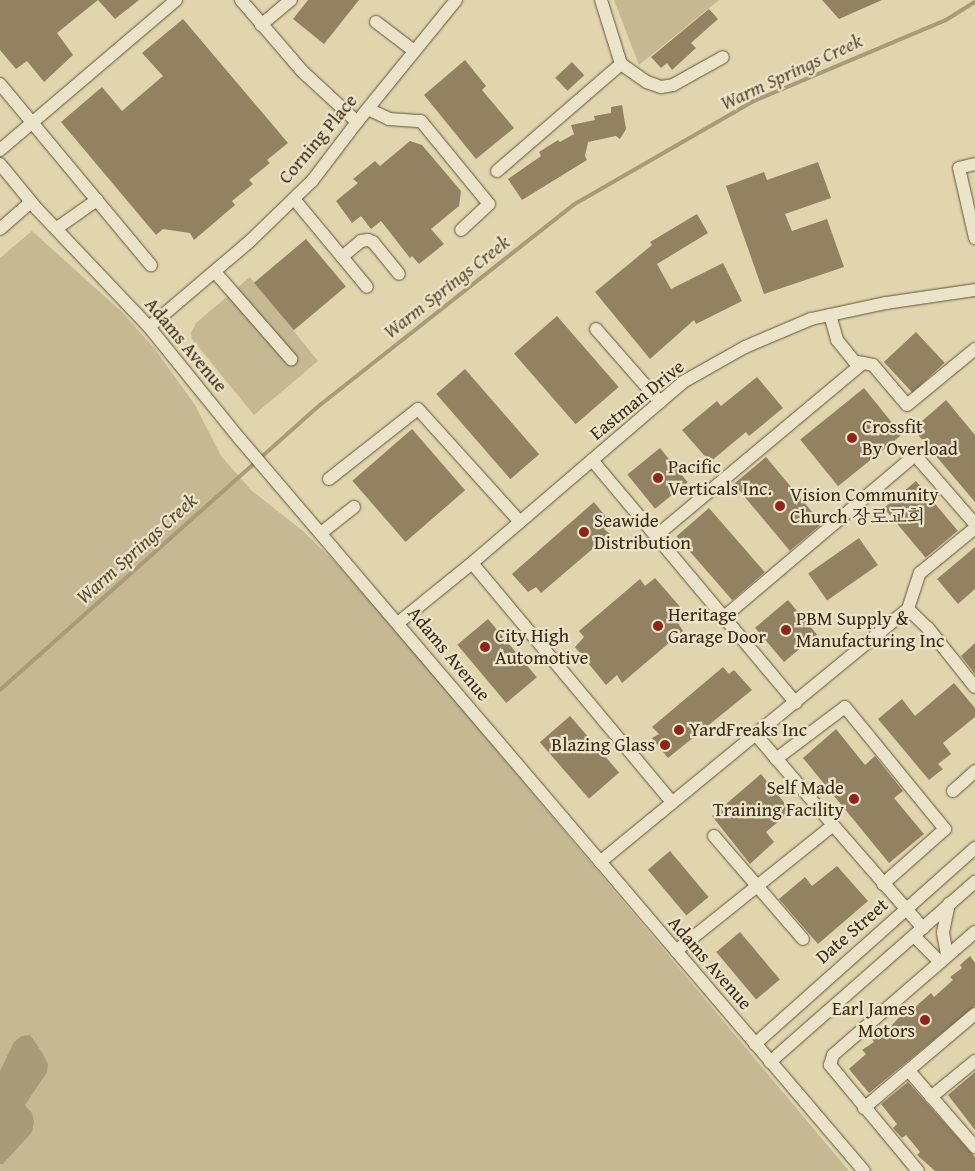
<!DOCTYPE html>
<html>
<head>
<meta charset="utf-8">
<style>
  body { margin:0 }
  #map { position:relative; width:975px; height:1171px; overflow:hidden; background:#e1d5ae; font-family:"Gentium Book Plus","Noto Serif KR",serif }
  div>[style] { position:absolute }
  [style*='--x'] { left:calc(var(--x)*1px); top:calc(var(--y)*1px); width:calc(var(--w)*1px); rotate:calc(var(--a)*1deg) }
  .green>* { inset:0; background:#c5b893 }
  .water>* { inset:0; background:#a99a78 }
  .stream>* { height:4px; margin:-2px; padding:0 2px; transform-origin:2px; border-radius:2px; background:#a99a78 }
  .building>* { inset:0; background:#928262; transform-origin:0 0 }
  .roads { filter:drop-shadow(0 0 1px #655337) drop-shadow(0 0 1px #655337) }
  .minor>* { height:12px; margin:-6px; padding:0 6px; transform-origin:6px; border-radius:6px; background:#ece4ca }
  .dots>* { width:14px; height:14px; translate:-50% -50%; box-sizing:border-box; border:2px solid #ece4ca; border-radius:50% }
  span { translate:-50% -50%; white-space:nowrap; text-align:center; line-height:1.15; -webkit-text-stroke:4.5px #ece4ca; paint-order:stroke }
  .street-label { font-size:19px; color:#3c280f }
  .poi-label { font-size:19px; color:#3c280f }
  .left { translate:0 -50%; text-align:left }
  .right { translate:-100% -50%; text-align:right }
  .water-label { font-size:20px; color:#5d4a2e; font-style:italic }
</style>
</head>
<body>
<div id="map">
  <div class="green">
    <i style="clip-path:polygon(614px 0,719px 0,639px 65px)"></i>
    <i style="clip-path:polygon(32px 231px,122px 312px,155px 349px,195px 405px,221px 456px,252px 491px,303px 531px,335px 562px,410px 647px,849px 1171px,0 1171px,0 258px)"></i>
    <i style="clip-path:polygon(250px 277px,318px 361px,254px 415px,192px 339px,191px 333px,196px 323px)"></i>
  </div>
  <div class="water">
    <i style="clip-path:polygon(30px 1035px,43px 1054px,48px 1064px,47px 1072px,25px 1105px,32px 1113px,34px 1122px,32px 1132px,3px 1164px,0 1164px,0 1071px,14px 1042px,22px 1036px)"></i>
  </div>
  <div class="stream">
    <i style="--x:0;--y:690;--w:429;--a:-41.7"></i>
    <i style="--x:320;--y:405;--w:323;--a:-38.3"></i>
    <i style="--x:573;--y:205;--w:209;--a:-29.9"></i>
    <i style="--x:754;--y:101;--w:208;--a:-22.9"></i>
    <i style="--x:946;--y:20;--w:34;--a:-32"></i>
  </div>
  <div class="building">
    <i style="clip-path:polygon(0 0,98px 0,57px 33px,73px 55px,44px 82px,27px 61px,16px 69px,0 50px)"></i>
    <i style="clip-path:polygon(98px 0,139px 0,115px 19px)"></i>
    <i style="clip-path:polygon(308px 0,359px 0,324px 44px,293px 19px)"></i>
    <i style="clip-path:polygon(822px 0,882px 0,839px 19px)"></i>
    <i style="clip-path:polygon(709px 9px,718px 19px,691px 43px,696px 48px,672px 70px,667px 63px,661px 68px,651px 57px)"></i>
    <i style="clip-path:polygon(183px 19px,288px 143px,267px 160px,270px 163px,249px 180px,253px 184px,232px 201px,235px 205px,194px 240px,190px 233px,163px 229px,156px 235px,61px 122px,102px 87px,122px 111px,163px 76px,142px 53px)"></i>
    <i style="clip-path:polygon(465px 60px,486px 86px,482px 90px,514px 128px,476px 159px,424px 95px)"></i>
    <i style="left:572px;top:62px;width:18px;height:23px;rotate:47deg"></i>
    <i style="clip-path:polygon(622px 105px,626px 129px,620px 139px,616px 136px,588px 142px,585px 156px,587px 160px,522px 200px,508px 179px,541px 156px,539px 152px,558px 140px,560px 142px,574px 134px,571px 125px,595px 120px,594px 116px,611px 113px,611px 107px)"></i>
    <i style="clip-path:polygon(410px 141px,422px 145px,461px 191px,459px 206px,431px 229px,444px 244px,419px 264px,412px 256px,410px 258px,381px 221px,371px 229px,361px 216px,352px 223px,336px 201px,358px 183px,353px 179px,375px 161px,380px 166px)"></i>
    <i style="clip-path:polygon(818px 162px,831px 198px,785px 214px,792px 231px,827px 219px,844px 267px,764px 294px,726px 186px,764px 172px,767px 180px)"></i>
    <i style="clip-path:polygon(697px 214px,708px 233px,657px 264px,671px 289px,723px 263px,742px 301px,696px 324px,694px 320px,650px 359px,595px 292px,652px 245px,650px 242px)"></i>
    <i style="left:306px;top:239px;width:62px;height:68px;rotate:50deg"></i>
    <i style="left:557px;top:316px;width:94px;height:57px;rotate:49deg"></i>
    <i style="left:916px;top:332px;width:42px;height:44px;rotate:47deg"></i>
    <i style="left:465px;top:369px;width:113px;height:38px;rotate:49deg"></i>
    <i style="clip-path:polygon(757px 377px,783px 408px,749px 436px,746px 432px,710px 462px,682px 430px,717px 401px,721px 406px)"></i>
    <i style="left:864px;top:388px;width:60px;height:82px;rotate:51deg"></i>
    <i style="clip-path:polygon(946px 400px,975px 435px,975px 502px,913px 429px)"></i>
    <i style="left:412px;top:429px;width:81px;height:79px;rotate:49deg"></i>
    <i style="left:660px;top:448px;width:44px;height:42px;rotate:51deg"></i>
    <i style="left:766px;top:457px;width:87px;height:42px;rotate:50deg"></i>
    <i style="left:916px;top:481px;width:65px;height:42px;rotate:50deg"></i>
    <i style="clip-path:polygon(594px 502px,611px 523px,604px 529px,610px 534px,541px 593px,536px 587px,528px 592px,512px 574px)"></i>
    <i style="left:709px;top:508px;width:85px;height:43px;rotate:49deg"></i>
    <i style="left:859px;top:538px;width:33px;height:62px;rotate:55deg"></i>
    <i style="clip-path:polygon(975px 547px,975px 589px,958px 604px,937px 579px)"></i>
    <i style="clip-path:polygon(655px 578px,688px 616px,678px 623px,683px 631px,622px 683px,617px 675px,606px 685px,575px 647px,584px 637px,579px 631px,640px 579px,645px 586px)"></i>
    <i style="left:788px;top:600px;width:45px;height:43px;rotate:50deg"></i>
    <i style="left:488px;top:619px;width:76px;height:40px;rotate:50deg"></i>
    <i style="clip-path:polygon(975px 643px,975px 674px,961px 656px)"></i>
    <i style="clip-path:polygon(723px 667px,729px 674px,734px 670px,752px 690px,668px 758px,652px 738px,659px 734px,652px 727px)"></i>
    <i style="clip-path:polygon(954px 683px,975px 708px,975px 717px,943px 743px,951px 754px,938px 764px,943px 769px,929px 780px,878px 719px,902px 699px,915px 716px)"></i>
    <i style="left:570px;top:716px;width:75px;height:40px;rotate:49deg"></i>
    <i style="clip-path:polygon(836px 729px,865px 765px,875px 756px,903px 791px,894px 798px,924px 834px,889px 863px,803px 758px)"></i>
    <i style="clip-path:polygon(761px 774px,791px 811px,766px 832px,774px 842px,750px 864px,712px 816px)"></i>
    <i style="left:670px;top:851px;width:60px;height:29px;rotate:50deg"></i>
    <i style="clip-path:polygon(837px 866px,868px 901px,818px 944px,779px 899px,805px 877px,812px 886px)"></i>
    <i style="left:740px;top:932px;width:62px;height:31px;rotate:50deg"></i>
    <i style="clip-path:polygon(970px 956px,975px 963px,975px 1006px,869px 1093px,849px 1069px,866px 1054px,862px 1050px,874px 1042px,872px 1039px,883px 1030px,885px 1033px,910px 1005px,913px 1009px,931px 993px,934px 997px,953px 980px,950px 977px,962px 968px,960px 965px)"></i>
    <i style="clip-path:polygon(975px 1072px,975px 1130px,948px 1095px)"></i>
    <i style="clip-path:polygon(908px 1082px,975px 1157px,975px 1171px,935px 1171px,917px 1155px,920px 1152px,906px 1135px,902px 1138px,893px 1128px,897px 1124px,881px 1104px)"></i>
  </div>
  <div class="roads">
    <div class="minor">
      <i style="--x:241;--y:0;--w:94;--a:49.3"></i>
      <i style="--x:302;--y:71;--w:75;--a:42.8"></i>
      <i style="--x:601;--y:0;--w:67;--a:72.6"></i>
      <i style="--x:376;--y:22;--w:48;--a:37.3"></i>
      <i style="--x:261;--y:25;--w:39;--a:-40"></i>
      <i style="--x:621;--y:64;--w:32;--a:35"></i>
      <i style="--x:647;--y:82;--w:15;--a:20"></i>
      <i style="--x:661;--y:87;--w:12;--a:-9"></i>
      <i style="--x:673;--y:85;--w:57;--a:-29.2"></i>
      <i style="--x:0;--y:84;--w:236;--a:50.2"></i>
      <i style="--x:368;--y:109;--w:23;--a:25"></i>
      <i style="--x:389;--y:119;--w:32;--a:4"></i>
      <i style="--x:421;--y:121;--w:107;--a:50.7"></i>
      <i style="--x:489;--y:204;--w:38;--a:137"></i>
      <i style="--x:0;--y:150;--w:231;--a:-40.4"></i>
      <i style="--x:0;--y:164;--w:58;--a:50.6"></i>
      <i style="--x:37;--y:209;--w:163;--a:46.5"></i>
      <i style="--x:149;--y:327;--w:143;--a:51"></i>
      <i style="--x:239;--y:438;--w:963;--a:49.55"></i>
      <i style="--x:975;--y:164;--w:16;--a:166"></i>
      <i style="--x:959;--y:168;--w:72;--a:77.1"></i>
      <i style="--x:497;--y:171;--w:164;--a:-40.8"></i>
      <i style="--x:294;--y:199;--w:114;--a:50.3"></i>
      <i style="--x:57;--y:228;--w:49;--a:-35"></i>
      <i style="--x:0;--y:229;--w:41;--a:-41.1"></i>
      <i style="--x:342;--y:257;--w:25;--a:-40"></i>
      <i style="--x:361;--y:241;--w:7;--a:-8"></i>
      <i style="--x:368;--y:240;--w:5;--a:22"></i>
      <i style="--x:373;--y:242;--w:41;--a:50.9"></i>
      <i style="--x:215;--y:272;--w:116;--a:48.9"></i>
      <i style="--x:830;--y:315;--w:26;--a:74"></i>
      <i style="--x:837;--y:340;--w:27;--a:51"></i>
      <i style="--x:854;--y:361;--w:19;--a:12"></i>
      <i style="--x:873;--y:365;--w:52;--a:49.6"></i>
      <i style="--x:907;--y:405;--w:88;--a:-39.5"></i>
      <i style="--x:149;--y:327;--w:131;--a:-40.4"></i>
      <i style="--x:249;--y:242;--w:88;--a:-44.1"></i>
      <i style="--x:312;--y:181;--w:74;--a:-52.7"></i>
      <i style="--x:357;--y:122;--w:157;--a:-50.9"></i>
      <i style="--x:596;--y:329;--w:97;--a:48.8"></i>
      <i style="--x:592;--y:460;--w:317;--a:50"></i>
      <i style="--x:329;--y:479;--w:113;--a:-38.2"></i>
      <i style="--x:418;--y:409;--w:152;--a:47.9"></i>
      <i style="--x:321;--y:533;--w:42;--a:-38.2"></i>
      <i style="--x:656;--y:536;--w:270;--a:-39.9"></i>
      <i style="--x:472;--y:563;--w:312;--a:50.1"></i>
      <i style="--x:908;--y:609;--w:38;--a:-72"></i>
      <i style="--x:920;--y:573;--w:71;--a:-39.3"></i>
      <i style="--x:908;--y:609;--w:28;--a:44"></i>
      <i style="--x:928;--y:628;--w:75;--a:51.5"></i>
      <i style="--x:724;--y:617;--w:250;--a:-40.3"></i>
      <i style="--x:915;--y:455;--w:91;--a:49"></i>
      <i style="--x:398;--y:623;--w:95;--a:-39"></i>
      <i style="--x:472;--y:563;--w:278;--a:-40.6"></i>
      <i style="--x:683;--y:382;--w:71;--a:-29.4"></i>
      <i style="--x:745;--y:347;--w:72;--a:-23"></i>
      <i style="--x:811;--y:319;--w:77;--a:-12"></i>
      <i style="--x:886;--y:303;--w:90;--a:-8.3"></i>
      <i style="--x:757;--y:736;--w:117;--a:49.5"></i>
      <i style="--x:776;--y:759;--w:86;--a:-37"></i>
      <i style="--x:845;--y:707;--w:158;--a:50.7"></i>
      <i style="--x:945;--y:829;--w:83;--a:138.4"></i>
      <i style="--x:953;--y:791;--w:30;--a:-42"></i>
      <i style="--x:714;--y:836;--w:136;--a:49.2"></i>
      <i style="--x:600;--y:862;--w:399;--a:-39.4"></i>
      <i style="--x:914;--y:936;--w:37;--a:45"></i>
      <i style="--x:676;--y:951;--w:201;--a:-38.7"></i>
      <i style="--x:833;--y:825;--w:137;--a:48.9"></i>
      <i style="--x:947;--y:955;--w:23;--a:-100"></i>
      <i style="--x:943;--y:932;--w:29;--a:-78"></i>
      <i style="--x:755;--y:1044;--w:295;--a:-41.7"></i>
      <i style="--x:770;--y:1062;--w:273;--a:-41.3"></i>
      <i style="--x:909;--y:1071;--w:101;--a:49"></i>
      <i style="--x:931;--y:1097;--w:57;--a:-39.3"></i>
      <i style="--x:864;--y:1108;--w:145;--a:-40.3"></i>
      <i style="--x:918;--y:1171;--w:138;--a:-129.7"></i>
      <i style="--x:830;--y:1065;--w:10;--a:-73"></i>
      <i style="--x:833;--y:1055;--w:188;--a:-40.9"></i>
    </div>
  </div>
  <div class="dots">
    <i style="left:852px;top:438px;background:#8f2418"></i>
    <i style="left:658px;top:478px;background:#8f2418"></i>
    <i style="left:780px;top:506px;background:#8f2418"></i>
    <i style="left:584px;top:532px;background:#8f2418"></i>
    <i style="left:658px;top:626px;background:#8f2418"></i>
    <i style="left:786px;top:630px;background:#8f2418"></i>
    <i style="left:485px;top:647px;background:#8f2418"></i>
    <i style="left:679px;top:730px;background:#8f2418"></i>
    <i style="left:665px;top:745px;background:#8f2418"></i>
    <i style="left:854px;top:799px;background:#8f2418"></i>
    <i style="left:925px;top:1020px;background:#8f2418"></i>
  </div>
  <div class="street-label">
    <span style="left:318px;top:139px;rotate:-50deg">Corning Place</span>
    <span style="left:186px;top:345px;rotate:50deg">Adams Avenue</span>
    <span style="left:637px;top:400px;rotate:-39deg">Eastman Drive</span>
    <span style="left:449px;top:654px;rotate:50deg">Adams Avenue</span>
    <span style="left:852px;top:931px;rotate:-41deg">Date Street</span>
    <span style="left:710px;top:963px;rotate:49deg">Adams Avenue</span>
  </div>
  <div class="poi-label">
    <span class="left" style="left:862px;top:438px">Crossfit<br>By Overload</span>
    <span class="left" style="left:668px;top:478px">Pacific<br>Verticals Inc.</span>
    <span class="left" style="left:790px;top:506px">Vision Community<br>Church 장로교회</span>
    <span class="left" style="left:594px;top:532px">Seawide<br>Distribution</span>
    <span class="left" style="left:668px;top:626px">Heritage<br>Garage Door</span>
    <span class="left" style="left:796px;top:630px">PBM Supply &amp;<br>Manufacturing Inc</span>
    <span class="left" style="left:495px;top:647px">City High<br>Automotive</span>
    <span class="left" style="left:689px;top:730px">YardFreaks Inc</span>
    <span class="right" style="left:655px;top:745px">Blazing Glass</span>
    <span class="right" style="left:844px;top:799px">Self Made<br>Training Facility</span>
    <span class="right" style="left:915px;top:1020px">Earl James<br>Motors</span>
  </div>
  <div class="water-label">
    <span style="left:791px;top:71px;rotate:-25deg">Warm Springs Creek</span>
    <span style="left:446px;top:286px;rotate:-38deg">Warm Springs Creek</span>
    <span style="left:136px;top:548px;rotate:-42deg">Warm Springs Creek</span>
  </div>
</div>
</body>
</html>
